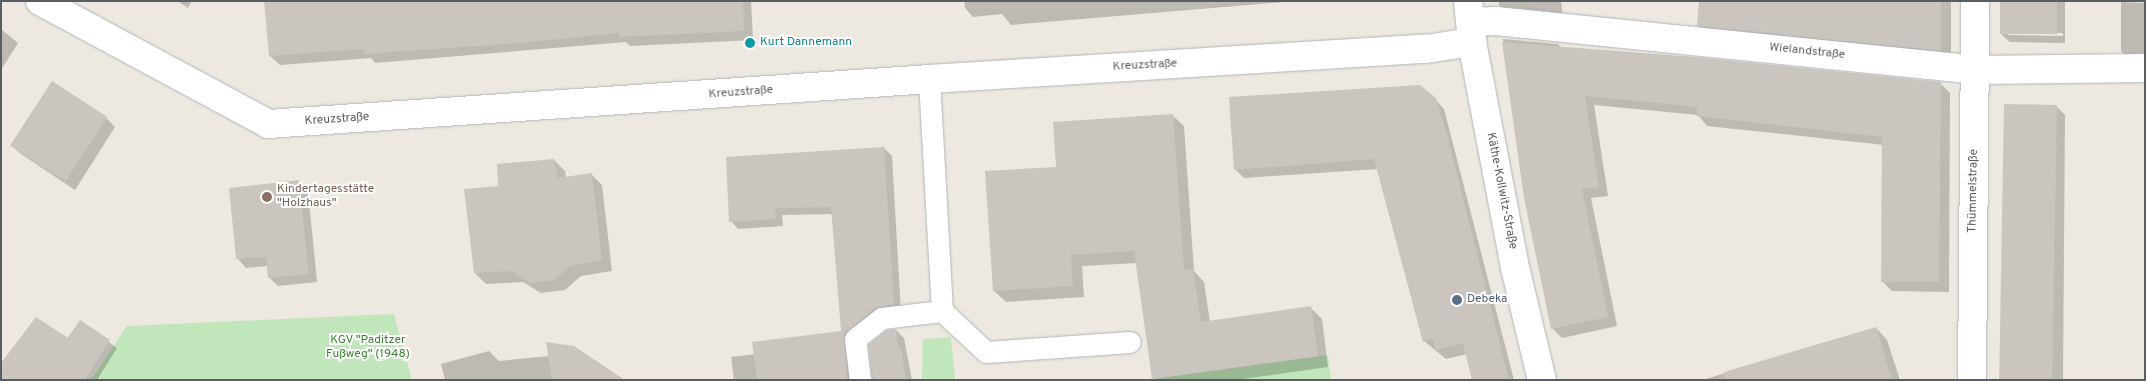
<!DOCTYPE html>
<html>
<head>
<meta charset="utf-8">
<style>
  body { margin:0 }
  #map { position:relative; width:2146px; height:381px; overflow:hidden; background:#ede8e0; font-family:Overpass,sans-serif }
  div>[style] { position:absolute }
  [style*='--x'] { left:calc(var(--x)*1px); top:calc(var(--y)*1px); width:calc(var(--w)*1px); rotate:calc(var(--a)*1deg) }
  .green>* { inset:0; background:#c2e6bb }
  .shadow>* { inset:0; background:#0003 }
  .building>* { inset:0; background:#cac5bf; transform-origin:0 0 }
  .roads { filter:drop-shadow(0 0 1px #b1b5b9) drop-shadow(0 0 1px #b1b5b9) }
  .lane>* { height:21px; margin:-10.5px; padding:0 10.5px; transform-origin:10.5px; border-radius:10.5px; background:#fff }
  .street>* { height:28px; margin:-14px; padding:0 14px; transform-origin:14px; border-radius:14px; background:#fff }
  .secondary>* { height:28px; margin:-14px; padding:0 14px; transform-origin:14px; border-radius:14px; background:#fff }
  .dots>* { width:14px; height:14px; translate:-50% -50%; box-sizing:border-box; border:2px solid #fff; border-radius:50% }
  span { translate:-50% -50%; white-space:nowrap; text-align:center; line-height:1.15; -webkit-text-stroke:4px #fff; paint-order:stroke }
  .culture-label { font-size:12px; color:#0d838f }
  .left { translate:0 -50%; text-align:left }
  .street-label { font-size:12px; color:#595e62 }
  .education-label { font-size:12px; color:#785e54 }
  .service-label { font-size:12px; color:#4e5e75 }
  .park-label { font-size:12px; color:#3b8230 }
  .frame { position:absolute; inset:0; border:2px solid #595e62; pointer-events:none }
</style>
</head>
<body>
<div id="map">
  <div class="green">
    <i style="clip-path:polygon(394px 314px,412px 380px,91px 380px,127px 326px)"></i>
    <i style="clip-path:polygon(951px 337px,955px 380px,922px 380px,923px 339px)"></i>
    <i style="clip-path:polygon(1328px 355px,1331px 380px,1146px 380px)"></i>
  </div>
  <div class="shadow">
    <i style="clip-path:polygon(177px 1px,192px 1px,188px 8px)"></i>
    <i style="clip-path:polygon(266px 1px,751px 1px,753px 40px,630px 46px,626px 42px,375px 63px,371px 58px,280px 65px,270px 56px)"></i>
    <i style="clip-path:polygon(964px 1px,1297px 1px,1011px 25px,1002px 14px,973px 17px,965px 8px)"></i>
    <i style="clip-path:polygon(1499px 1px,1561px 1px,1563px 19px,1508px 14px,1499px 5px)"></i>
    <i style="clip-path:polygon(1700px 1px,1951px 1px,1951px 60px,1708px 35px,1698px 25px)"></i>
    <i style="clip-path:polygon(evenodd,2001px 1px,2065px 1px,2065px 43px,2010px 42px,2001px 34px,2001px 1px,2008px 33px,2063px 33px,2063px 36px,2008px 35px,2008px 33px)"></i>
    <i style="clip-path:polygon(2121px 2px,2145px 3px,2145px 60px,2130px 60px,2121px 51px)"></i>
    <i style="clip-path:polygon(1px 29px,18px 43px,1px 70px)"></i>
    <i style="clip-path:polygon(1503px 39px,1558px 44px,1562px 49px,1940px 83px,1950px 93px,1949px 292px,1892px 291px,1883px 282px,1884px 145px,1707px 126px,1698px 115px,1594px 105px,1608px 196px,1591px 198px,1617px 326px,1562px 338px,1552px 328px,1525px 197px)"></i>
    <i style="clip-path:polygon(52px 83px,106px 118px,115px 127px,75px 190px,21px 154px,12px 146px)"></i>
    <i style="clip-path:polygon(1435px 99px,1444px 109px,1514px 380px,1473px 380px,1467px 354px,1446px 359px,1424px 341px,1378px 169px,1244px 178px,1235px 169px)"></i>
    <i style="clip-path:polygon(2056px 106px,2065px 115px,2063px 380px,2002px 380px)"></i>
    <i style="clip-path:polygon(1172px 115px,1184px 126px,1194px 271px,1204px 282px,1210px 322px,1311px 308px,1322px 319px,1328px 367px,1236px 380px,1155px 380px,1137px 263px,1082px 266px,1084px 297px,1006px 302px,994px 291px,1058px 168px)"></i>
    <i style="clip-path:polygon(884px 148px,892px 156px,901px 312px,855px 337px,854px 380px,734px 380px,731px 357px,755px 354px,842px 332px,833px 214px,782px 215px,783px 226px,738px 229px,731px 221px)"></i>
    <i style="clip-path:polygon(554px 160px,565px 171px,566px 178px,592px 175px,602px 185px,612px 271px,581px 276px,565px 290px,541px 293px,523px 282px,486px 284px,475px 273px,499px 187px)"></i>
    <i style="clip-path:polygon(299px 182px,308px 191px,317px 282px,278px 286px,269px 277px,268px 266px,246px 268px,238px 259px)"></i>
    <i style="clip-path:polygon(80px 321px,117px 348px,97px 380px,37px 380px)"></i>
    <i style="clip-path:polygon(1876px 328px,1887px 340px,1900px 380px,1702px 380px)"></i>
    <i style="clip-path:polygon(896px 330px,904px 338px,912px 380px,873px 380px)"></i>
    <i style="clip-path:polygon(489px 351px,499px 361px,549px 356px,608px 380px,445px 380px,441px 364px)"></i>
  </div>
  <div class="building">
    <i style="clip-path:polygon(264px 1px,743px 1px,744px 31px,619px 37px,619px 33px,531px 42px,364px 54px,364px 49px,269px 56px)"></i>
    <i style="clip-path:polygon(1699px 1px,1941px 1px,1941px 51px,1697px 26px)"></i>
    <i style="left:2000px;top:1px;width:57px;height:33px"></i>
    <i style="clip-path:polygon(1502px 42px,1694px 57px,1941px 82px,1939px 282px,1881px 282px,1882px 137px,1696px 116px,1697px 107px,1585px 96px,1599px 187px,1582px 189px,1608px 317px,1551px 329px,1524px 198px)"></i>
    <i style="left:52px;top:81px;width:66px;height:77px;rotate:33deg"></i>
    <i style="clip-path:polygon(1420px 85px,1436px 98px,1447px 135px,1509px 380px,1472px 380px,1463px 343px,1436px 350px,1433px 339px,1423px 342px,1374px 159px,1234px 170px,1229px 97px)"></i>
    <i style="left:2004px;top:104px;width:53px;height:276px;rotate:1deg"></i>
    <i style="clip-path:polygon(1173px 114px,1184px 270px,1193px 269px,1201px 322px,1311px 306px,1318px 356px,1152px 379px,1134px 251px,1071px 255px,1073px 286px,993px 291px,985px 171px,1056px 167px,1053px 122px)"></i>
    <i style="clip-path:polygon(884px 147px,894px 304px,875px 308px,844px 334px,847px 380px,757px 380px,752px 342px,841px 331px,831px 207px,775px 208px,776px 219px,729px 222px,726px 157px)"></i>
    <i style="clip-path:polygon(554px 159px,558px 178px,592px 173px,602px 260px,570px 266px,554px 280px,529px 283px,511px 271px,474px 273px,464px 189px,498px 186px,497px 164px)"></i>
    <i style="clip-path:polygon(299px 180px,309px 274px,268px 278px,266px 257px,236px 259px,229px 188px)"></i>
    <i style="clip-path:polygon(36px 317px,68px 338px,80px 320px,110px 340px,85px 380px,1px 380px,1px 363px)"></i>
    <i style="clip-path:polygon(1876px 327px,1892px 380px,1725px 380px,1724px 372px)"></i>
    <i style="clip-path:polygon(896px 329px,898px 347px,901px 347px,906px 380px,872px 380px,868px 345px,887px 330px)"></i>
    <i style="clip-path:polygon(546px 342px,574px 346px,625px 380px,552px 380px)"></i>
  </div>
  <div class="roads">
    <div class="lane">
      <i style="--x:929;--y:79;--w:232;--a:86.8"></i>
      <i style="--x:942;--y:311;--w:60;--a:43"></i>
      <i style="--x:986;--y:352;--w:144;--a:-4"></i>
      <i style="--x:860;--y:380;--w:41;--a:-97"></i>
      <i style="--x:855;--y:339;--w:34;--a:-38"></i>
      <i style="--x:882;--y:318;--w:60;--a:-6.7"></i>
    </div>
    <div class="street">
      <i style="--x:40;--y:1;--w:259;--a:28.3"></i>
      <i style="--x:268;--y:124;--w:663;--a:-3.89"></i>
      <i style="--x:929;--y:79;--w:498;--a:-3.5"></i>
      <i style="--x:1426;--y:49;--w:47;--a:-8.7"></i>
      <i style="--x:1470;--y:22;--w:26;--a:-2"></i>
      <i style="--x:1496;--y:21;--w:482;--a:5.8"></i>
      <i style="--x:1976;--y:70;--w:169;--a:-0.7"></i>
      <i style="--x:1972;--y:380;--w:379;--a:-89.5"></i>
    </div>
    <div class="secondary">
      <i style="--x:1468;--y:1;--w:41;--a:84.4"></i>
      <i style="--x:1472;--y:42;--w:234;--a:79.2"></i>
      <i style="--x:1516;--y:272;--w:111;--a:76.5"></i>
    </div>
  </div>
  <div class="dots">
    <i style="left:750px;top:43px;background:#0f9aa8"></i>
    <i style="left:267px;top:197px;background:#8d6e63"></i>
    <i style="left:1457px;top:300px;background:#5c6f8a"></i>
  </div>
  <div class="culture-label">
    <span class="left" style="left:760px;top:43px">Kurt Dannemann</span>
  </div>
  <div class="street-label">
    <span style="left:1807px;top:52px;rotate:6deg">Wielandstraße</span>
    <span style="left:1145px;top:66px;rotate:-3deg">Kreuzstraße</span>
    <span style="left:741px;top:93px;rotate:-4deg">Kreuzstraße</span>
    <span style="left:337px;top:120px;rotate:-4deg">Kreuzstraße</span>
    <span style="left:1501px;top:191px;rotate:79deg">Käthe-Kollwitz-Straße</span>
    <span style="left:1974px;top:191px;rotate:-89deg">Thümmelstraße</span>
  </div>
  <div class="education-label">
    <span class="left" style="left:277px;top:197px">Kindertagesstätte<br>"Holzhaus"</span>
  </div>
  <div class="service-label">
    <span class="left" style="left:1467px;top:300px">Debeka</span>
  </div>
  <div class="park-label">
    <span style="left:368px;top:348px">KGV "Paditzer<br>Fußweg" (1948)</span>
  </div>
  <div class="frame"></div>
</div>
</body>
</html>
